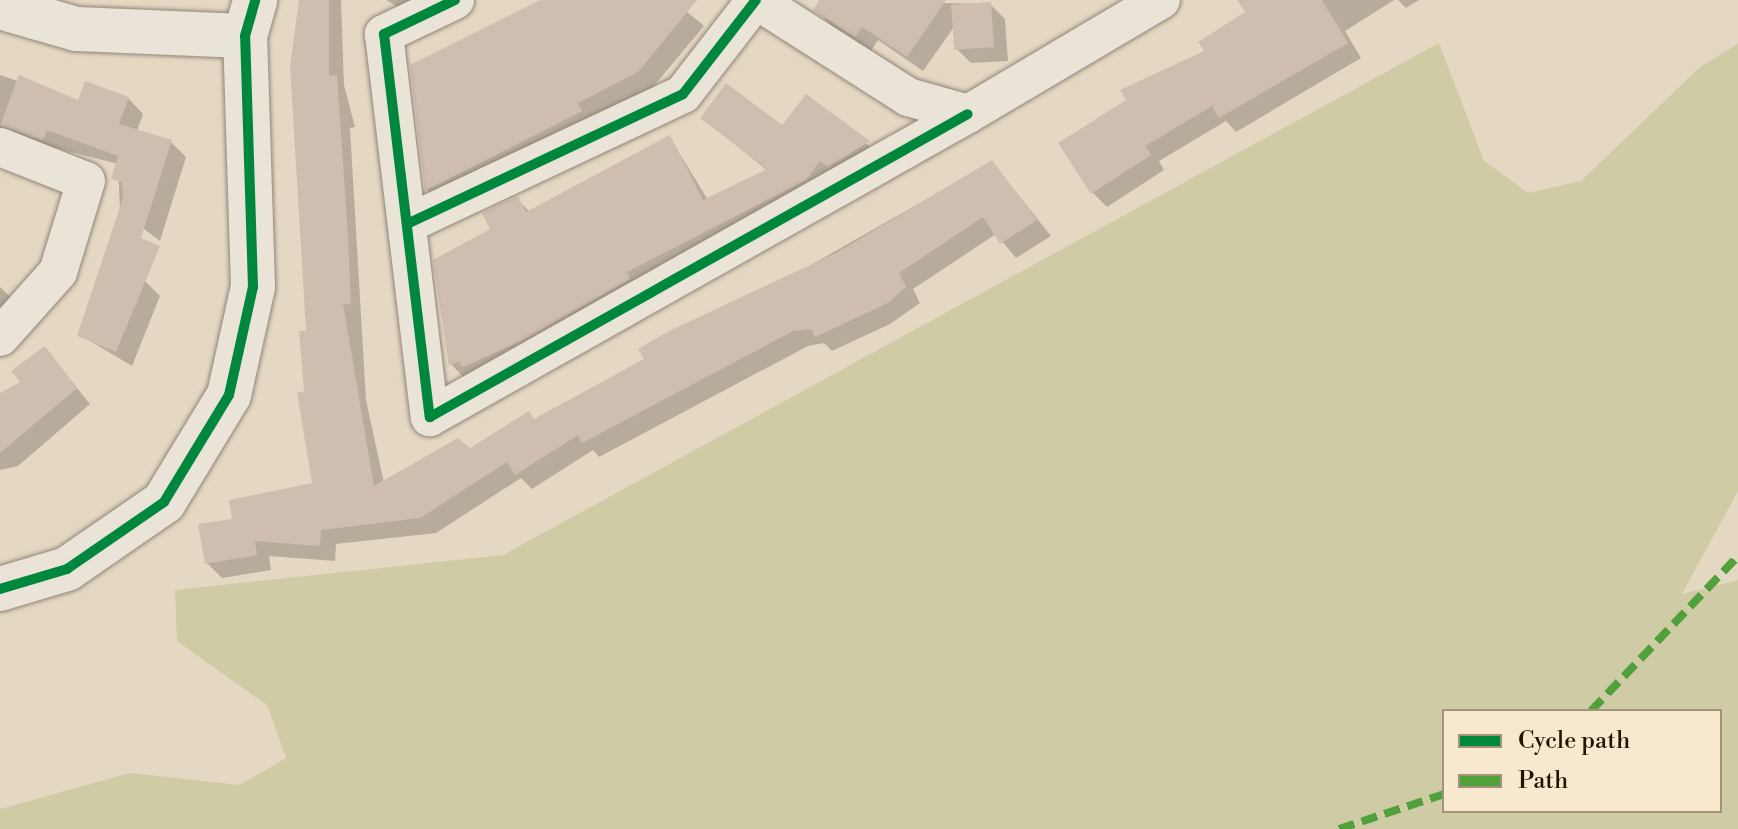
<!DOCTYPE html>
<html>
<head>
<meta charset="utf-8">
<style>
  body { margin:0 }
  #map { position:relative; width:1738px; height:829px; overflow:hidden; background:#e5d8c3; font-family:"Libre Bodoni",serif }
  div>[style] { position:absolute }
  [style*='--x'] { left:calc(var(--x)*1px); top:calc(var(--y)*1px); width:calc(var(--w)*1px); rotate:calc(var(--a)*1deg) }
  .green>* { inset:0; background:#cecba5 }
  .shadow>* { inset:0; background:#0003 }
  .building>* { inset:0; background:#cfbeb0; transform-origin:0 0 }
  .roads { filter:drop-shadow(0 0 2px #8f8678) drop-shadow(0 0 2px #8f8678) }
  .minor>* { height:38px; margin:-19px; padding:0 19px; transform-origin:19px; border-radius:19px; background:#e9e3d8 }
  .tertiary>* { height:44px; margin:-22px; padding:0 22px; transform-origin:22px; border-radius:22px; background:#e9e3d8 }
  .quiet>* { height:8px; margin-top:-4px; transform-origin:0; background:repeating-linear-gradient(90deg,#50a03c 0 16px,transparent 0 24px) }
  .cycleway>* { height:10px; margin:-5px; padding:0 5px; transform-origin:5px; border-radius:5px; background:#00873e }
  span { translate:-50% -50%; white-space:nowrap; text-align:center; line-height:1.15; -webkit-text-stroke:6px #f8e8ce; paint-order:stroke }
  .legend { position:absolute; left:1442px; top:709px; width:280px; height:104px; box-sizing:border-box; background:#f8e8ce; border:2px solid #a3927c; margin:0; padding:10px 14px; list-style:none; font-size:24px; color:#231200 }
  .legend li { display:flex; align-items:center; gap:16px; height:40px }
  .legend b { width:40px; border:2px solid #a3927c }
</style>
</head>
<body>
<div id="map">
  <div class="green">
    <i style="clip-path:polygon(evenodd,1439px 43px,1484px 161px,1528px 193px,1581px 181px,1699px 68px,1738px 44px,1738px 491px,1682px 594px,1738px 580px,1738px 829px,0 829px,0 809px,130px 773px,240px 785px,286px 758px,267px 705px,177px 641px,175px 590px,503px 555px,1439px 43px,1444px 711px,1720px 711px,1720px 811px,1444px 811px,1444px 711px)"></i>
  </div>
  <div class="shadow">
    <i style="clip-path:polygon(301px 0,341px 0,344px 85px,355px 127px,350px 128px,366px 400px,384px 483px,470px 451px,528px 413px,536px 421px,992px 162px,1051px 236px,1016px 258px,996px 234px,913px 289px,920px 303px,890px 324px,832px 351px,824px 343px,808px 346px,599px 457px,593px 450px,532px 489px,521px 478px,436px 533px,336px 544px,335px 561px,269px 556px,271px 570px,222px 578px,207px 563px,315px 485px)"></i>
    <i style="clip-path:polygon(386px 0,427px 0,414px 17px)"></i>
    <i style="clip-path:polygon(545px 0,673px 0,704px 26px,653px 87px,442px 205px,427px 190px,417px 111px)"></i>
    <i style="clip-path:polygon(819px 0,990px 4px,1005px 19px,1008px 61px,971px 63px,956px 48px,954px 27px,923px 71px,878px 40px,871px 51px,831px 25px,816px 10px)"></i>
    <i style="clip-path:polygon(1266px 0,1394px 0,1345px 31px,1361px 58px,1236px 132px,1226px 121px,1159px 161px,1164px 170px,1107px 207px,1092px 192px,1206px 52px)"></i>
    <i style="clip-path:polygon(1398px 0,1419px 0,1406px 8px)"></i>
    <i style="clip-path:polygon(0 75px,79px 102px,128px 98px,143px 114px,137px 131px,171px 142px,186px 157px,160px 241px,120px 211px,118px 164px,0 134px)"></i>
    <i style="clip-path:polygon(806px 96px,883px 157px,466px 380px,451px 364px,435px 261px,492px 230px,517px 199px,530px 212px,670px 138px,708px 200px,768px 171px,702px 118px,782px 128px)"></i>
    <i style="clip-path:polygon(145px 281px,160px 296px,132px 366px,80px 335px)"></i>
    <i style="clip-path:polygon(0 287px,11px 298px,0 315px)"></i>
    <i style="clip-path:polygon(45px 348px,90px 404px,18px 466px,0 470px,0 396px,23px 382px)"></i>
  </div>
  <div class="building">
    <i style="clip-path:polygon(299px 0,329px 0,329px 76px,337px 75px,348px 237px,351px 304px,343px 304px,374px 486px,458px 438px,470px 448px,529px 411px,534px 419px,644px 359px,638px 349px,667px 332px,838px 252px,992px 160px,1037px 220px,1000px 244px,983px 217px,899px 273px,906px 287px,888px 303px,815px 337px,811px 329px,793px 331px,582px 443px,578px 435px,515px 475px,507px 462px,420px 518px,321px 530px,320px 546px,255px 541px,257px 555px,205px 564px,198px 524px,232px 519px,229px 500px,312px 483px,297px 393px,304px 391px,299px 331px,306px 331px,290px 66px)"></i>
    <i style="clip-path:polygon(540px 0,697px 0,638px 72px,578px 103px,582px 111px,425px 191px,410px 65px)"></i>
    <i style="clip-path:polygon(820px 0,946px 0,907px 57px,862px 27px,855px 37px,813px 10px)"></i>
    <i style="clip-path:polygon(1237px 0,1322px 0,1348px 43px,1219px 118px,1212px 106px,1145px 146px,1151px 155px,1091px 194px,1058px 143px,1126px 100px,1120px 90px,1204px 51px,1198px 42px,1245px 12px)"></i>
    <i style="left:991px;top:2px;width:45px;height:40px;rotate:86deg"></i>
    <i style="clip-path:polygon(19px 75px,78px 100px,85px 81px,129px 97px,119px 124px,172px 140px,141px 238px,160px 246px,116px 352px,77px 336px,123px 198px,122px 182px,111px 179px,118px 156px,47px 130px,43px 140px,0 126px)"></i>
    <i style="clip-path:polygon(726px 83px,782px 125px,806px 94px,870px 141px,828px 167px,820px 161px,806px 180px,627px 272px,630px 279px,521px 341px,463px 367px,459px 361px,449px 366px,433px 260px,490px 229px,482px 213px,518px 196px,526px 212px,670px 135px,703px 200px,767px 169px,700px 118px)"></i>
    <i style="clip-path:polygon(45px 346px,77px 388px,0 453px,0 393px,20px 382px,11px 371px)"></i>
  </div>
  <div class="roads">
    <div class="minor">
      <i style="--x:455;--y:0;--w:79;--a:154.4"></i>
      <i style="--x:384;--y:34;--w:386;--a:83.2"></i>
      <i style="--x:430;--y:417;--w:617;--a:-29.39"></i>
      <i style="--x:756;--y:0;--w:180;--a:32.5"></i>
      <i style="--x:908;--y:97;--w:62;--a:15.8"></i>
      <i style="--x:968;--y:114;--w:224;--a:-30.6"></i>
      <i style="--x:0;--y:147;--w:92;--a:21.6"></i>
      <i style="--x:86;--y:181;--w:95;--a:107.1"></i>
      <i style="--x:58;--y:272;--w:87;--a:131.7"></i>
      <i style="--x:407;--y:224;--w:305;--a:-25.2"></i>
      <i style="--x:683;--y:94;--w:119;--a:-52.2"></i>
    </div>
    <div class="tertiary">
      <i style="--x:0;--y:7;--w:79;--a:16.1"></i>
      <i style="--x:76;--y:29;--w:169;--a:2.4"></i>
      <i style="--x:0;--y:589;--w:70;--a:-16.6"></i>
      <i style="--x:67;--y:569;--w:118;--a:-34.6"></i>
      <i style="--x:164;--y:502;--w:125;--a:-58.7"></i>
      <i style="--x:229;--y:395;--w:111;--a:-77.5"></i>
      <i style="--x:253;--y:287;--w:251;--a:-91.8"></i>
      <i style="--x:245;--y:36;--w:37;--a:-74"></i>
    </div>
  </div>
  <div class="quiet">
    <i style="--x:1591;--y:711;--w:214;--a:-46.5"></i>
    <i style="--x:1339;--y:829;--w:111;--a:-18.4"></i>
  </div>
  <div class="cycleway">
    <i style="--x:455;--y:0;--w:79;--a:154.4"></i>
    <i style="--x:384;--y:34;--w:386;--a:83.2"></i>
    <i style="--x:430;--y:417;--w:617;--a:-29.39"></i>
    <i style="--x:407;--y:224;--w:305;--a:-25.2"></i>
    <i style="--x:683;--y:94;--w:119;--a:-52.2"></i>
    <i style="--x:0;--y:589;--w:70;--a:-16.6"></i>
    <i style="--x:67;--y:569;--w:118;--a:-34.6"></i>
    <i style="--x:164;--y:502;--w:125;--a:-58.7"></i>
    <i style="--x:229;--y:395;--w:111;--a:-77.5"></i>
    <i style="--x:253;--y:287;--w:251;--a:-91.8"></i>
    <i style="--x:245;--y:36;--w:37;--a:-74"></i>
  </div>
  <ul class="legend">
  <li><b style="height:10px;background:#00873e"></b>Cycle path</li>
  <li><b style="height:10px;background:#50a03c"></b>Path</li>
  </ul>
</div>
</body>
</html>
